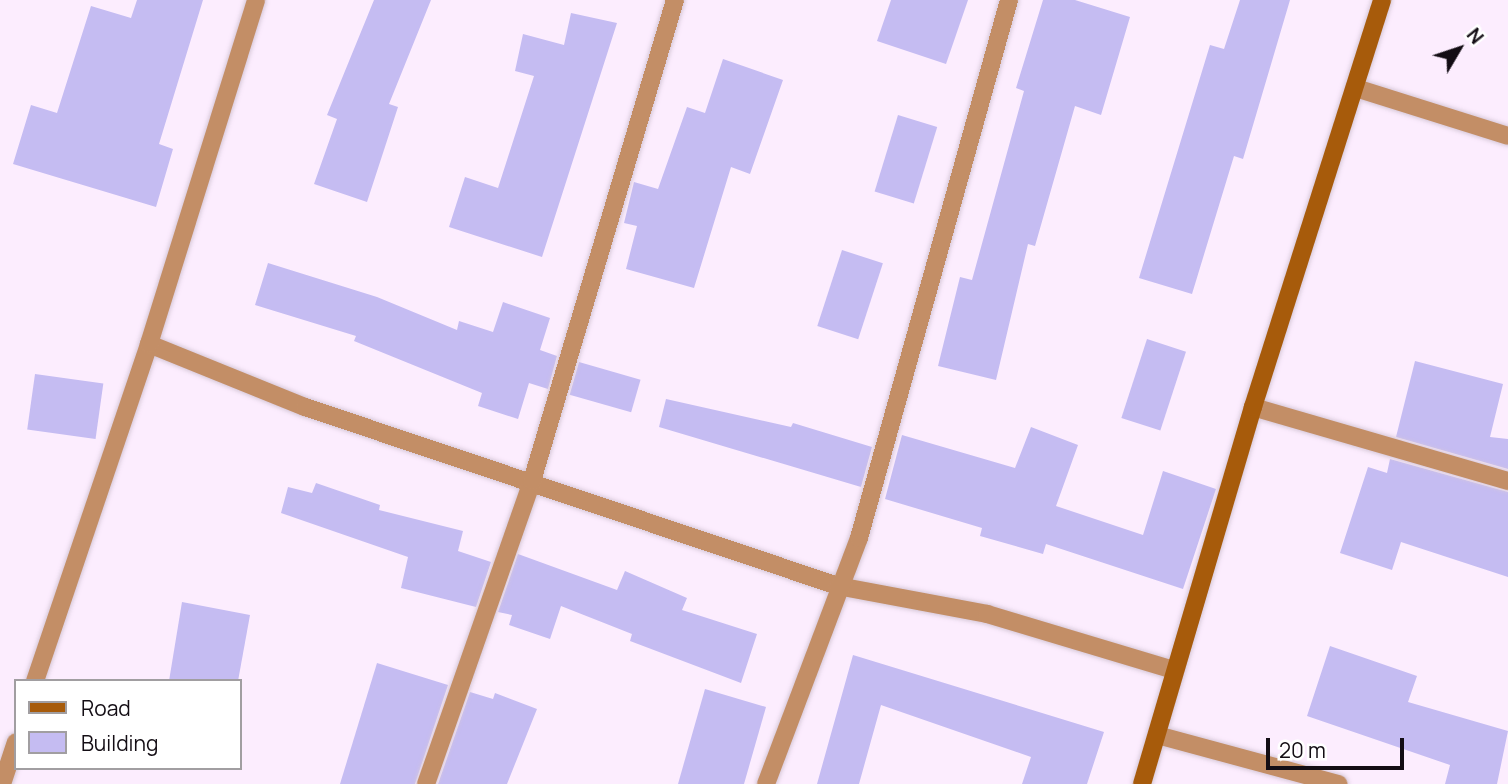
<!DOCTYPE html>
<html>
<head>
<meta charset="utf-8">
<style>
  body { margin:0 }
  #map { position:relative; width:1508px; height:784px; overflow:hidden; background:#fcedfe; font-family:Manrope,sans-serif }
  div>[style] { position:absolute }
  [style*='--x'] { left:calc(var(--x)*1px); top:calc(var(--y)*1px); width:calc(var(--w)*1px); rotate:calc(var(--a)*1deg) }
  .building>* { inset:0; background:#c5bcf2; transform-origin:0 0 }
  .roads { filter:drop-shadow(0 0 2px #d7c9d9) drop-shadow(0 0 2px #d7c9d9) }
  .street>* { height:18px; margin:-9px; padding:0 9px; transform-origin:9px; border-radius:9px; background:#c38e66 }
  .secondary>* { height:18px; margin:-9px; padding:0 9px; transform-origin:9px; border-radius:9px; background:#a75b0b }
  span { translate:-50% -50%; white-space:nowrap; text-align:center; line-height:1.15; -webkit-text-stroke:5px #fff; paint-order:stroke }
  .legend { position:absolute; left:14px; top:679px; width:228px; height:91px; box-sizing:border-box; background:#fff; border:2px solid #a19ea1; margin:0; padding:9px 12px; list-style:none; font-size:21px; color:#130d14 }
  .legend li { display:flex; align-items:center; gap:14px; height:35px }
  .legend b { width:35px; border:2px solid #a19ea1 }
  .north { position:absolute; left:1424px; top:14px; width:70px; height:70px; -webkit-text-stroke:5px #fff; paint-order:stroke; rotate:51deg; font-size:19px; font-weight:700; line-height:28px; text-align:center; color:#130d14 }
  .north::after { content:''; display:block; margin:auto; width:24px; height:32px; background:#130d14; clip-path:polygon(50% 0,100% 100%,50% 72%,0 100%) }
  .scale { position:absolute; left:1266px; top:738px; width:138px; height:32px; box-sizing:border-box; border:4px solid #130d14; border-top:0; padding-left:9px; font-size:21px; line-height:24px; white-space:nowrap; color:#130d14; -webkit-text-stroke:5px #fff; paint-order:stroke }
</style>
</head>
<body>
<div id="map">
  <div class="building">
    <i style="clip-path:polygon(137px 0,203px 0,159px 144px,173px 149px,156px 207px,13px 164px,31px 105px,57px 113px,91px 6px,131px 18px)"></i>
    <i style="clip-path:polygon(374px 0,431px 0,389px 104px,398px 107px,367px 202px,314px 184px,337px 119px,327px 115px)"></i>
    <i style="clip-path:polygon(891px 0,968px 0,946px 64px,877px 41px)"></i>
    <i style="clip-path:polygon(1043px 0,1075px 0,1130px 17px,1101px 115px,1075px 106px,1035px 246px,1028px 244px,996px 380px,938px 366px,960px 277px,972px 280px,1024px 91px,1016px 88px)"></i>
    <i style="clip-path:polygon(1240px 0,1290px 0,1243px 159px,1234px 156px,1192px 294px,1139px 278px,1210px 45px,1224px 49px)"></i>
    <i style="clip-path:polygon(571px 13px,617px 23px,542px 257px,449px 227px,465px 177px,498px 188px,534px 76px,515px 71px,523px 34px,564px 45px)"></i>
    <i style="clip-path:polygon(723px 59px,783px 80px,750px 174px,731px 167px,694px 288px,626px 269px,637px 226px,624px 223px,634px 182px,658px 189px,687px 107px,705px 113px)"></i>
    <i style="left:898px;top:115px;width:41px;height:80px;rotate:17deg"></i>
    <i style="left:842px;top:250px;width:43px;height:80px;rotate:18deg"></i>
    <i style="clip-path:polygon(268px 263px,377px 297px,457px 330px,459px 321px,493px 332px,503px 302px,550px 318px,540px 350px,557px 356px,548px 389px,529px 383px,518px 419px,478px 406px,482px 393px,354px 341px,356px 336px,255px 305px)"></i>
    <i style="left:1147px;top:339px;width:41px;height:83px;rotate:18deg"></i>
    <i style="clip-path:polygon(1415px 361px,1503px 384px,1490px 437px,1508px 439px,1508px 469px,1396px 437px)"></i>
    <i style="left:579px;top:362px;width:64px;height:34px;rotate:16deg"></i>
    <i style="left:35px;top:374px;width:69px;height:56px;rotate:8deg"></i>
    <i style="clip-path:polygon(666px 399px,791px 427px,793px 423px,872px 447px,861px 487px,659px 427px)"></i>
    <i style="clip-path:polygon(1031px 427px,1078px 445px,1056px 506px,1143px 535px,1163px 471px,1216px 489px,1183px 589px,1046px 544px,1043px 554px,980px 536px,982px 528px,885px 499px,902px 435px,1015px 468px)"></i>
    <i style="clip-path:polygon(1390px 459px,1508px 492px,1508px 577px,1401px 542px,1392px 570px,1340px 553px,1368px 467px,1387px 473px)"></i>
    <i style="clip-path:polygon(316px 483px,380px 505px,379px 510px,463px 531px,458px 551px,491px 562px,476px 607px,401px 588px,408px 557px,281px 513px,288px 487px,312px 493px)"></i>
    <i style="clip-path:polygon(518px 554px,617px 590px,625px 571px,687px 598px,682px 610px,757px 634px,741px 683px,630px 641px,632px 634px,561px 606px,550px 639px,509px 625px,512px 615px,498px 612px)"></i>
    <i style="clip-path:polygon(182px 602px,250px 615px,238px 681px,169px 681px)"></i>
    <i style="clip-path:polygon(1330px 646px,1417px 676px,1408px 702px,1508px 731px,1497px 784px,1445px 784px,1450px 765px,1307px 716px)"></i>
    <i style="clip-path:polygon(853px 655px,1104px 732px,1087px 784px,1022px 784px,1031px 757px,881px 705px,859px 784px,817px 784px)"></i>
    <i style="clip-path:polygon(377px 663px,448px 685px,415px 784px,340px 784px)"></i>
    <i style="clip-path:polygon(705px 689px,766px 707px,744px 784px,678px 784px)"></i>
    <i style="clip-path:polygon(470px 692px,493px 699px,495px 693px,537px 709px,507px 784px,438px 784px)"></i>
  </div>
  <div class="roads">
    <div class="street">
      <i style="--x:1356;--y:88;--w:159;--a:17.5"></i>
      <i style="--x:149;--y:344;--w:168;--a:22"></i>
      <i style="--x:305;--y:407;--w:562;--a:18.56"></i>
      <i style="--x:838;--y:586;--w:152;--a:10.6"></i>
      <i style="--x:987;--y:614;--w:195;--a:16.7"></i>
      <i style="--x:1253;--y:407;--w:266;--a:16.2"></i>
      <i style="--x:35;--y:681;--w:356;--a:-71.3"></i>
      <i style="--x:149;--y:344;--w:360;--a:-72.7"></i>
      <i style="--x:1157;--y:735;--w:188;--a:15.1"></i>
      <i style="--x:2;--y:784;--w:44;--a:-71.6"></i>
      <i style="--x:426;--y:784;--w:321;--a:-70.7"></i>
      <i style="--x:532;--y:481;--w:502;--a:-73.44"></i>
      <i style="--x:766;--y:784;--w:263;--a:-69.3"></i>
      <i style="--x:859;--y:538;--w:559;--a:-74.42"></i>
    </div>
    <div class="secondary">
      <i style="--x:1142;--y:784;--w:393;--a:-73.6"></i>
      <i style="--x:1253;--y:407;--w:427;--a:-72.4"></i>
    </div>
  </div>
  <ul class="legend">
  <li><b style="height:9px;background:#a75b0b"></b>Road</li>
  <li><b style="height:19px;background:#c5bcf2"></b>Building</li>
  </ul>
  <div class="north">N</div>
  <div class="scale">20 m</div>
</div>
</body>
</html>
